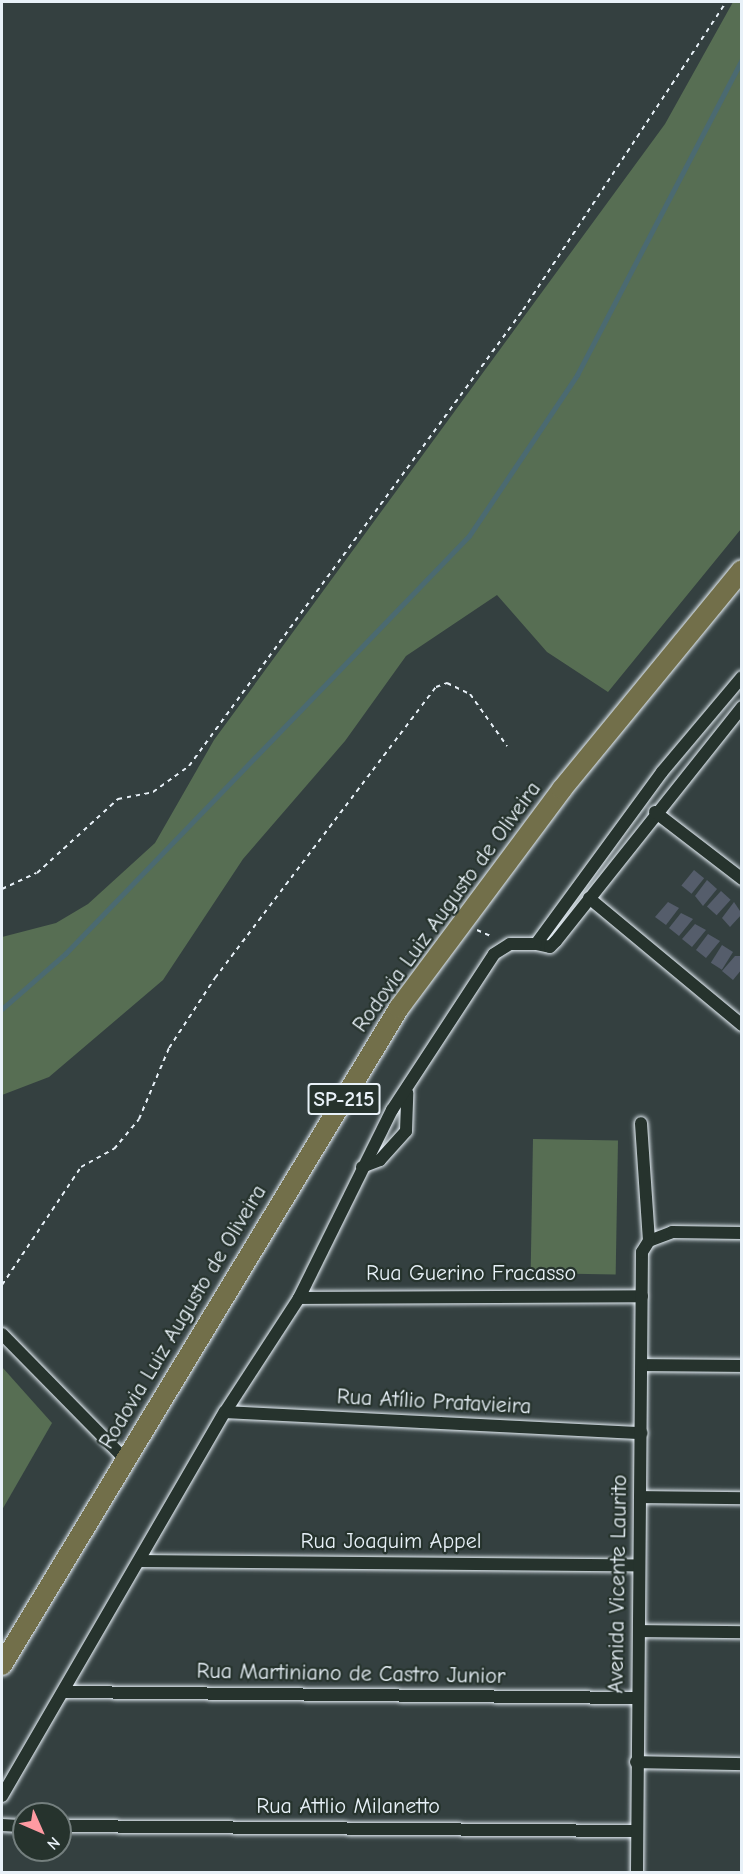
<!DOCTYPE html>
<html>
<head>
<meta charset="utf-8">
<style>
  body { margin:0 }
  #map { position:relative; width:743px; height:1874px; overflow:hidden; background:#344040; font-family:"Comic Neue",sans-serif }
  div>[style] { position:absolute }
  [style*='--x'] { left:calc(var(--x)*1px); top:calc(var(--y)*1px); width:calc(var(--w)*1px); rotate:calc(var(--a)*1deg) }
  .green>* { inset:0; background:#576e53; transform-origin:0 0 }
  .stream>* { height:4.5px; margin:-2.25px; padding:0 2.25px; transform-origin:2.25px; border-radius:2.25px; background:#4b6a71 }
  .building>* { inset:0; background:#555d6b; transform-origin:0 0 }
  .path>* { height:2px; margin-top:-1px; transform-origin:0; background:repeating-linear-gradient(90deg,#e8f1f8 0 4.5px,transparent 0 9px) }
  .roads { filter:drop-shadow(0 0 2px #e8f1f8) drop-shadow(0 0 2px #e8f1f8) }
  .minor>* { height:12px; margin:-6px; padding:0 6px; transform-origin:6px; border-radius:6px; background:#26332d }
  .trunk>* { height:20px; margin:-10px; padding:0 10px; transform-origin:10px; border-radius:10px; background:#726f4a }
  span { translate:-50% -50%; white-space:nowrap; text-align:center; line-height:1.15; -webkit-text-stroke:4.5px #26332d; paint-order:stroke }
  .shield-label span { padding:2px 4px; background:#26332d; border:2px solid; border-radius:4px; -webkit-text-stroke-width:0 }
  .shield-label { font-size:21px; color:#e8f1f8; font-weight:700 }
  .street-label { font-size:22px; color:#e8f1f8 }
  .frame { position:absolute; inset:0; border:3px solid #e8f1f8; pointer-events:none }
  .north { position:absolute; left:12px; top:1802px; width:60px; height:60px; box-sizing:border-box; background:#26332d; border:2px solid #747f7e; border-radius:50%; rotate:135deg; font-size:16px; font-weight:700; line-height:24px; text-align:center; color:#e8f1f8 }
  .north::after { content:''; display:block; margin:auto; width:21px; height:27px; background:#ff9aa2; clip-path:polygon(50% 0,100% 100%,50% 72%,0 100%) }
</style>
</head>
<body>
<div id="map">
  <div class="green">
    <i style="clip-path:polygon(733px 2px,742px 2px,741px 529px,608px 692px,547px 652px,497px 595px,406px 656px,345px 741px,243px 859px,163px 980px,49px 1077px,2px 1095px,2px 937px,56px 923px,88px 904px,155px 843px,214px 740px,665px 124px)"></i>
    <i style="left:533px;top:1139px;width:85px;height:134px;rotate:1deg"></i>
    <i style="clip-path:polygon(2px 1367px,52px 1423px,2px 1510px)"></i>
  </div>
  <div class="stream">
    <i style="--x:2;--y:1009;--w:84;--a:-41.1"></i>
    <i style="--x:65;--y:954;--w:581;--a:-45.98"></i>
    <i style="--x:469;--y:536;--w:194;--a:-56.1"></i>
    <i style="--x:577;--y:375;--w:356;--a:-62.4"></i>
  </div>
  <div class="building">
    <i style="left:694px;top:870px;width:13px;height:20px;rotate:39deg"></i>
    <i style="clip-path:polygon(707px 880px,717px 889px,703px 906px,695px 896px)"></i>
    <i style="left:721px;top:891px;width:13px;height:21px;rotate:42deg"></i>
    <i style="clip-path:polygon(668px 902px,679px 908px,666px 925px,655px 917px)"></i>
    <i style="clip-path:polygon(734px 902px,742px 914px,730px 927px,722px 918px)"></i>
    <i style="clip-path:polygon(681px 913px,693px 919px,679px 936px,669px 928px)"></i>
    <i style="clip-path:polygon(695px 924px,706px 930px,692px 947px,682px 939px)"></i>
    <i style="clip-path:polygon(708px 934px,720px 941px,706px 958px,696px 950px)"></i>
    <i style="left:722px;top:945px;width:13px;height:21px;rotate:32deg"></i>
    <i style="clip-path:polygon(735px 956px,742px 956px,742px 969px,733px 980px,722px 971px)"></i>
  </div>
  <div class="path">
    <i style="--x:2;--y:889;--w:38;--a:-25"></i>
    <i style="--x:37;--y:873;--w:110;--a:-42.4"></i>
    <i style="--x:118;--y:799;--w:36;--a:-11"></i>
    <i style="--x:153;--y:792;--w:44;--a:-35.8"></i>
    <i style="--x:189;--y:766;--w:565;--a:-53.78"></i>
    <i style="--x:523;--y:310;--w:369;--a:-56.6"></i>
    <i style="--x:477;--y:930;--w:17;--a:24"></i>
    <i style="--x:2;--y:1285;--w:142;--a:-56.2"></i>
    <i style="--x:81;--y:1167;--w:38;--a:-29"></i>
    <i style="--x:114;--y:1149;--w:39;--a:-50"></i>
    <i style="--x:139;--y:1119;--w:77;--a:-67.1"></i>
    <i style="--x:169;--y:1048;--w:84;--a:-56.7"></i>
    <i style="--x:215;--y:978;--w:365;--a:-52.8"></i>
    <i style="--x:436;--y:687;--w:12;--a:-20"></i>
    <i style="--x:447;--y:683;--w:25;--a:26"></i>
    <i style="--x:470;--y:694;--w:64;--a:54.6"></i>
  </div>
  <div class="roads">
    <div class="minor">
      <i style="--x:742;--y:677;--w:124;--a:130.1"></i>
      <i style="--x:662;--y:772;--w:213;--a:126.2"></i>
      <i style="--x:536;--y:944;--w:14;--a:12"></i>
      <i style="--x:550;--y:947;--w:8;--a:-45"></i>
      <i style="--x:556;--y:941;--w:299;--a:-51.5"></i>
      <i style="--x:655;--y:812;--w:110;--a:37.6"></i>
      <i style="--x:589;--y:898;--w:199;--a:39.7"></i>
      <i style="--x:362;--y:1167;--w:19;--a:-21"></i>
      <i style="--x:380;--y:1160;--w:39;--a:-48"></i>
      <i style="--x:406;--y:1131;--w:38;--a:-88"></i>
      <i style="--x:649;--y:1241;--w:25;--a:-21"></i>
      <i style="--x:672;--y:1232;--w:70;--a:0.8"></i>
      <i style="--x:299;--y:1298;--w:343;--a:-0.3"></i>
      <i style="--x:2;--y:1334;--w:174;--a:45.5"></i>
      <i style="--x:642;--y:1365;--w:100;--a:0.6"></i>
      <i style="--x:225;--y:1412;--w:417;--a:2.9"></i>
      <i style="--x:640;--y:1497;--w:102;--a:0.6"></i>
      <i style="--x:142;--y:1561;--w:497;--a:0.5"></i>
      <i style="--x:639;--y:1631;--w:103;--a:0.6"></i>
      <i style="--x:64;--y:1692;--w:573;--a:0.6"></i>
      <i style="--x:636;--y:1762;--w:106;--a:1.1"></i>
      <i style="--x:2;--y:1796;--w:444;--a:-59.9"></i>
      <i style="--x:225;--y:1412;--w:136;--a:-57"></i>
      <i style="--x:299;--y:1298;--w:210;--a:-63.7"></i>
      <i style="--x:392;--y:1110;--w:186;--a:-56.8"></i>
      <i style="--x:494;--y:954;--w:19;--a:-32"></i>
      <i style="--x:510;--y:944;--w:26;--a:0"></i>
      <i style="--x:2;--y:1825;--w:22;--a:3"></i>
      <i style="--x:60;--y:1826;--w:576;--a:0.5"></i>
      <i style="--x:637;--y:1872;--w:620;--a:-89.54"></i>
      <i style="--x:642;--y:1252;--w:13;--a:-58"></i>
      <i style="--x:649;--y:1241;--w:118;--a:-93.9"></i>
    </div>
    <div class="trunk">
      <i style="--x:2;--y:1665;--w:768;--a:-58.86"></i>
      <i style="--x:399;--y:1008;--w:273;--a:-53.3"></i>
      <i style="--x:562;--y:789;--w:283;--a:-50.6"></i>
    </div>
  </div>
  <div class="shield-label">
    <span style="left:344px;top:1099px">SP-215</span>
  </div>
  <div class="street-label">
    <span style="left:447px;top:907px;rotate:-54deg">Rodovia Luiz Augusto de Oliveira</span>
    <span style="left:471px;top:1274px">Rua Guerino Fracasso</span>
    <span style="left:183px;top:1317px;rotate:-59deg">Rodovia Luiz Augusto de Oliveira</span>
    <span style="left:434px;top:1402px;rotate:3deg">Rua Atílio Pratavieira</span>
    <span style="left:391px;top:1542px">Rua Joaquim Appel</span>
    <span style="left:618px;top:1584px;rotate:-89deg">Avenida Vicente Laurito</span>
    <span style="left:351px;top:1674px;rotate:1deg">Rua Martiniano de Castro Junior</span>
    <span style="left:348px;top:1807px">Rua Attlio Milanetto</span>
  </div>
  <div class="frame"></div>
  <div class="north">N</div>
</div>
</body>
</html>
